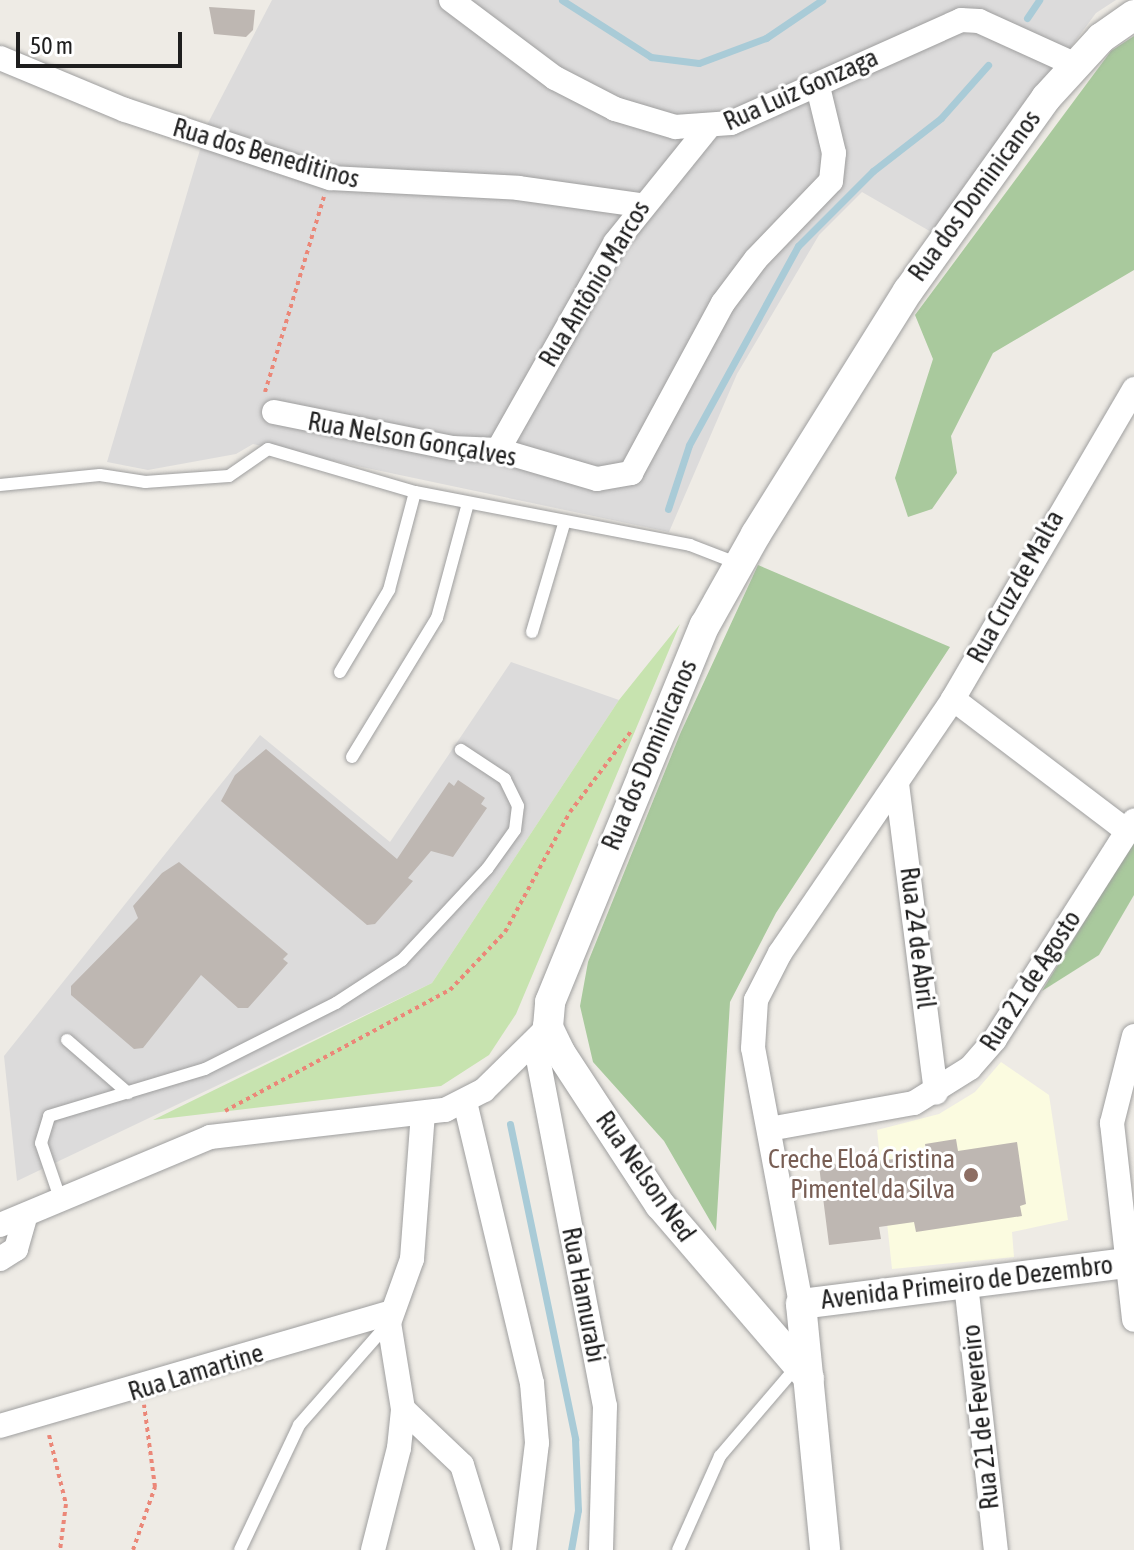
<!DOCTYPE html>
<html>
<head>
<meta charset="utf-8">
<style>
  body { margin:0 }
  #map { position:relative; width:1134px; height:1550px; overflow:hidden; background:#eeebe5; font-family:"Asap Condensed",sans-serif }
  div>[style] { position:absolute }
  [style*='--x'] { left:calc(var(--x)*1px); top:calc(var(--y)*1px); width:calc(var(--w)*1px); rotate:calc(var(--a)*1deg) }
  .residential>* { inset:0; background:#dcdbdb }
  .education>* { inset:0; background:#fbfbe0 }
  .grass>* { inset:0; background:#c7e3af }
  .forest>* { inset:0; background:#a9c99d }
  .stream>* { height:7px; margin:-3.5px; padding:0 3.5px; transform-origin:3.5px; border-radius:3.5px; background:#a9cbd7 }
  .building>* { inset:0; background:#beb7b2 }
  .path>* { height:4px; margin-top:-2px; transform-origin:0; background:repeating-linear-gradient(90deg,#eb8778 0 4px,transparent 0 8px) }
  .roads { filter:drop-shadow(0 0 2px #9f9f9f) drop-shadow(0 0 2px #9f9f9f) }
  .service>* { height:12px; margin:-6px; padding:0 6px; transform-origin:6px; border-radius:6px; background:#fff }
  .minor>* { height:24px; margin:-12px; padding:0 12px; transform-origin:12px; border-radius:12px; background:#fff }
  .tertiary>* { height:30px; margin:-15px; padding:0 15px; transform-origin:15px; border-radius:15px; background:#fff }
  .dots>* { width:22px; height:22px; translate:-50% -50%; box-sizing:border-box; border:4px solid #fff; border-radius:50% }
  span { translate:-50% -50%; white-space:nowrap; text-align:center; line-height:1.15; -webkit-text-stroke:6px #fff; paint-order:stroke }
  .street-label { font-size:26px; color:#1e1e1e }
  .education-label { font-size:26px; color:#785e54 }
  .right { translate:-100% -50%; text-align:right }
  .scale { position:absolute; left:16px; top:32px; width:166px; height:36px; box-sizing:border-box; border:4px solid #1e1e1e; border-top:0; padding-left:10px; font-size:24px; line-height:28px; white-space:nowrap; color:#1e1e1e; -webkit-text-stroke:6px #fff; paint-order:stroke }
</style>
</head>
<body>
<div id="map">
  <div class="residential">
    <i style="clip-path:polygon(272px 0,1116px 0,1096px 13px,933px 233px,862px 192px,819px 235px,737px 374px,669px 532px,253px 444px,236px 454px,148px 470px,107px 462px,208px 123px)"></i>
    <i style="clip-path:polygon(511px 662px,619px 700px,432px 983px,17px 1181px,4px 1056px,260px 735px,390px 842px)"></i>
  </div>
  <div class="education">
    <i style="clip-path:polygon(1001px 1062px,1049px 1095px,1068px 1220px,1012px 1232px,1014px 1257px,892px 1269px,877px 1130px,939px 1114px,975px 1092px)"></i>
  </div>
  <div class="grass">
    <i style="clip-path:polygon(680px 624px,516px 1014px,489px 1055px,441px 1086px,153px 1120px,432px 983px,619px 700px)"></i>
  </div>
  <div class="forest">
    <i style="clip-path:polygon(1134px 36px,1134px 270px,993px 353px,951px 436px,957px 473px,932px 509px,908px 517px,895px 478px,933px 359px,915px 315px,1111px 51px)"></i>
    <i style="clip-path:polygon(758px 565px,950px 647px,776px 913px,730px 1002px,716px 1231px,664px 1141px,593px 1062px,580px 1006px,588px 962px,680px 734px)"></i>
    <i style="clip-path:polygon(1134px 840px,1134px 895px,1099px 955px,1042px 991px)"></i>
  </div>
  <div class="stream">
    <i style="--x:562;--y:0;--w:106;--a:32.6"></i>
    <i style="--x:651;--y:57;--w:48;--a:7.1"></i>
    <i style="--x:699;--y:63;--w:72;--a:-20.5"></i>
    <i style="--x:766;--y:38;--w:68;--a:-34.2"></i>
    <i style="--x:1027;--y:18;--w:22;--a:-56"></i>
    <i style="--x:668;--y:509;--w:67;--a:-71.8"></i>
    <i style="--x:689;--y:445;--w:227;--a:-61.3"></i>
    <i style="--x:798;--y:246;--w:106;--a:-45"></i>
    <i style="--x:873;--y:171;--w:86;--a:-37.9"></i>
    <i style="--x:941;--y:118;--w:71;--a:-48.4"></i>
    <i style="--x:510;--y:1124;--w:322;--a:78.3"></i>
    <i style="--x:575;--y:1439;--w:71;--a:87.6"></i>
    <i style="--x:578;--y:1510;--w:41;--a:99.9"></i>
  </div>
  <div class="building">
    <i style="clip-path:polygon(209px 7px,255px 10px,253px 30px,246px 37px,214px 34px)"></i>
    <i style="clip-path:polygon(266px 749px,397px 859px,449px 782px,454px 786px,458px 780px,485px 798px,481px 804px,487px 808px,453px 857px,431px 851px,408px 878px,413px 881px,375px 924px,367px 925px,221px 801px,235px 775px)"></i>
    <i style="clip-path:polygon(179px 862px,288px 954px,283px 959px,288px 963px,248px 1008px,238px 1008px,201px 975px,143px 1048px,134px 1049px,71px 995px,71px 986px,138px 918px,133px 906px,162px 873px)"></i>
    <i style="clip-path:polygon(956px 1139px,958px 1151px,1017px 1142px,1026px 1204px,1020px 1206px,1022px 1216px,916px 1232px,914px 1222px,879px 1227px,881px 1239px,829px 1245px,819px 1166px,927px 1156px,925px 1144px)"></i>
  </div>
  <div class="path">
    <i style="--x:265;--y:392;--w:204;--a:-73.2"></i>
    <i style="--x:225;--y:1111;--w:255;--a:-28.3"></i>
    <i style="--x:450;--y:990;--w:80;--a:-46.5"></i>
    <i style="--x:505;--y:932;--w:136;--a:-61.6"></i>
    <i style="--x:570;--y:812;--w:103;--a:-52.9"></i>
    <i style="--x:49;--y:1435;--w:71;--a:76.2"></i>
    <i style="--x:66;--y:1504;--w:46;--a:97.4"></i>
    <i style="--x:133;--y:1550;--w:67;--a:-70.8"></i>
    <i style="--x:155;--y:1487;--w:83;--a:-97.6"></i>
  </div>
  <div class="roads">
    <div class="service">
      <i style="--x:0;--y:485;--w:100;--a:-5.7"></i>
      <i style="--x:100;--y:475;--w:46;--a:8.8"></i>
      <i style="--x:145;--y:482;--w:84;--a:-4.1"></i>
      <i style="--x:229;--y:476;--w:47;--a:-34.7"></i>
      <i style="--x:268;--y:449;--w:153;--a:16.3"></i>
      <i style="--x:415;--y:492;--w:280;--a:10.9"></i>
      <i style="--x:690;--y:545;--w:53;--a:21.2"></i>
      <i style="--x:532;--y:632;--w:113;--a:-73.5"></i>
      <i style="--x:340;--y:672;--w:96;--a:-59.1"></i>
      <i style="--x:389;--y:590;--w:101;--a:-75.1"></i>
      <i style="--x:352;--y:757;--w:163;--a:-58.6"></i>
      <i style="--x:437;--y:618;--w:119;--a:-74.9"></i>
      <i style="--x:67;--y:1040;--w:81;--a:41"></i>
      <i style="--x:61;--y:1201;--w:61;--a:-109"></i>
      <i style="--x:41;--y:1143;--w:28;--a:-73"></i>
      <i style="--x:49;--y:1116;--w:163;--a:-16.8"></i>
      <i style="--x:205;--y:1069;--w:147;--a:-26.7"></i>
      <i style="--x:336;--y:1003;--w:79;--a:-33.1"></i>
      <i style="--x:402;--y:960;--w:125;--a:-47"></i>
      <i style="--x:487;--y:869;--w:48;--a:-54.3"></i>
      <i style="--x:515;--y:830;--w:24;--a:-83"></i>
      <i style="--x:518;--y:806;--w:30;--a:-116"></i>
      <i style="--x:505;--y:779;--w:53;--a:-146.6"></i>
      <i style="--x:240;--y:1550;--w:138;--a:-64.7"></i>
      <i style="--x:299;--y:1425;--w:133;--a:-48.7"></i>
      <i style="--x:678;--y:1550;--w:103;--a:-65.9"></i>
      <i style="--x:720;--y:1456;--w:120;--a:-49.4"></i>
    </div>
    <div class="minor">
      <i style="--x:451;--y:0;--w:130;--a:36.9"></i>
      <i style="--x:555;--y:78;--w:68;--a:27.3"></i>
      <i style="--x:615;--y:109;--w:63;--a:16.7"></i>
      <i style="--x:675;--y:127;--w:56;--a:-4.1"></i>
      <i style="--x:731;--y:123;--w:252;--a:-24.1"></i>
      <i style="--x:961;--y:20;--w:18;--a:3"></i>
      <i style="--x:979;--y:21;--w:104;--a:24.4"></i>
      <i style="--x:0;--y:58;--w:135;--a:22.6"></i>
      <i style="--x:125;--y:110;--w:216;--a:18.4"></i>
      <i style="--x:330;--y:178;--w:188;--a:3"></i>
      <i style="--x:518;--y:188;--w:122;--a:8"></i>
      <i style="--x:274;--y:412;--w:182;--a:11.4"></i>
      <i style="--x:452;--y:448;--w:46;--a:2.5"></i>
      <i style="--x:498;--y:450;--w:103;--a:16.3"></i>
      <i style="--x:597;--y:479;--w:35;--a:-10"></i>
      <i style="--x:631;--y:473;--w:193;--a:-61.6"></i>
      <i style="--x:723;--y:303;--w:55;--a:-53.1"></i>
      <i style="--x:756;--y:259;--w:108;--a:-46.1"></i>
      <i style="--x:831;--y:181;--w:28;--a:-84"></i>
      <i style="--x:834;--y:153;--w:68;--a:-103.6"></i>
      <i style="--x:498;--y:450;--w:238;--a:-60.5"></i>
      <i style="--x:615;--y:243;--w:146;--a:-51.1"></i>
      <i style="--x:953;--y:699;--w:220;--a:37.2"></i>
      <i style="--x:897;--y:784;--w:311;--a:82.8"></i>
      <i style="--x:1134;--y:1036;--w:90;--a:104.2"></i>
      <i style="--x:1112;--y:1123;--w:198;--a:83.6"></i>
      <i style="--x:535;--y:1043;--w:370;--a:79.1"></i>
      <i style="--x:605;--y:1406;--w:144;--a:91.6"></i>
      <i style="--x:465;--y:1102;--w:289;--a:76.6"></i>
      <i style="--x:532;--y:1383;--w:60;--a:85.2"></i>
      <i style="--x:537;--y:1443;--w:108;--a:96.9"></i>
      <i style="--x:769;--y:1129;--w:147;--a:-10.2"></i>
      <i style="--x:914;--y:1103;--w:66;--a:-32"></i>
      <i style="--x:970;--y:1068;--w:38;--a:-49"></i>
      <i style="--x:995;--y:1039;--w:259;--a:-57.5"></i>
      <i style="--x:0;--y:1225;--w:228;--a:-22.7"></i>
      <i style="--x:210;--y:1137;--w:237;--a:-6.6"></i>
      <i style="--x:445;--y:1110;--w:44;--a:-27.1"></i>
      <i style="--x:484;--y:1090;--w:90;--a:-44.5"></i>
      <i style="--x:0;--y:1259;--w:19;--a:-32"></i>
      <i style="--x:16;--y:1249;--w:33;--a:-74"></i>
      <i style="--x:966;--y:1284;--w:268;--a:83.6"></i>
      <i style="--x:801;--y:1304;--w:260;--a:-100.6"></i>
      <i style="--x:753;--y:1048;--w:48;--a:-86.4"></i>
      <i style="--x:756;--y:1000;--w:53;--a:-62.9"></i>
      <i style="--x:780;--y:953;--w:307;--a:-55.7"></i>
      <i style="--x:953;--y:699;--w:359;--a:-59.7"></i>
      <i style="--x:403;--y:1409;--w:81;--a:43.5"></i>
      <i style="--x:462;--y:1465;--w:89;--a:73"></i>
      <i style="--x:0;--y:1426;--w:406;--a:-16.2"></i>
      <i style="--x:373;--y:1550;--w:105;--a:-75.7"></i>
      <i style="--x:399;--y:1448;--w:39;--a:-84"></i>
      <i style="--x:403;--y:1409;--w:87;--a:-99.2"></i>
      <i style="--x:389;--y:1323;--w:68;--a:-70.2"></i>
      <i style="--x:412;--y:1259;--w:146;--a:-85.7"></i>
    </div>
    <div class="tertiary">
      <i style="--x:801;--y:1304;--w:336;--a:-7.2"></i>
      <i style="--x:801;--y:1304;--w:247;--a:84.4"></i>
      <i style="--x:809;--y:1378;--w:228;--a:-130.7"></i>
      <i style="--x:660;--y:1205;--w:183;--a:-123.2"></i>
      <i style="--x:560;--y:1052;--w:28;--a:-116"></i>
      <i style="--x:548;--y:1027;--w:25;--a:-85"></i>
      <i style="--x:550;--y:1002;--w:408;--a:-67.7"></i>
      <i style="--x:705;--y:625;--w:104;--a:-60.7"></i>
      <i style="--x:756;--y:534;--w:287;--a:-58"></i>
      <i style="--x:908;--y:291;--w:237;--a:-54.4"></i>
      <i style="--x:1046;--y:98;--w:81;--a:-47.5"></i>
      <i style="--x:1101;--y:38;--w:40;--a:-34.9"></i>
    </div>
  </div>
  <div class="dots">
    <i style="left:971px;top:1175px;background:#8d6e63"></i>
  </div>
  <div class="street-label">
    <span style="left:801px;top:90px;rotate:-24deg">Rua Luiz Gonzaga</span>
    <span style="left:266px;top:154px;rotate:16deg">Rua dos Beneditinos</span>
    <span style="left:975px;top:196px;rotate:-54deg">Rua dos Dominicanos</span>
    <span style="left:595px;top:284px;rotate:-59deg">Rua Antônio Marcos</span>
    <span style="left:412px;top:440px;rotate:10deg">Rua Nelson Gonçalves</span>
    <span style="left:1016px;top:587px;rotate:-61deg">Rua Cruz de Malta</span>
    <span style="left:650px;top:755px;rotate:-67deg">Rua dos Dominicanos</span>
    <span style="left:917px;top:938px;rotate:83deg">Rua 24 de Abril</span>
    <span style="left:1031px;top:981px;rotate:-57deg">Rua 21 de Agosto</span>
    <span style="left:645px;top:1177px;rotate:55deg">Rua Nelson Ned</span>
    <span style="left:967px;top:1283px;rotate:-7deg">Avenida Primeiro de Dezembro</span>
    <span style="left:583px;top:1295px;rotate:79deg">Rua Hamurabi</span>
    <span style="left:196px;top:1373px;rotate:-17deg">Rua Lamartine</span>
    <span style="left:981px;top:1417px;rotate:-96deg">Rua 21 de Fevereiro</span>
  </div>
  <div class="education-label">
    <span class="right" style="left:955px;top:1175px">Creche Eloá Cristina<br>Pimentel da Silva</span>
  </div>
  <div class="scale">50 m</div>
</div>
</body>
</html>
